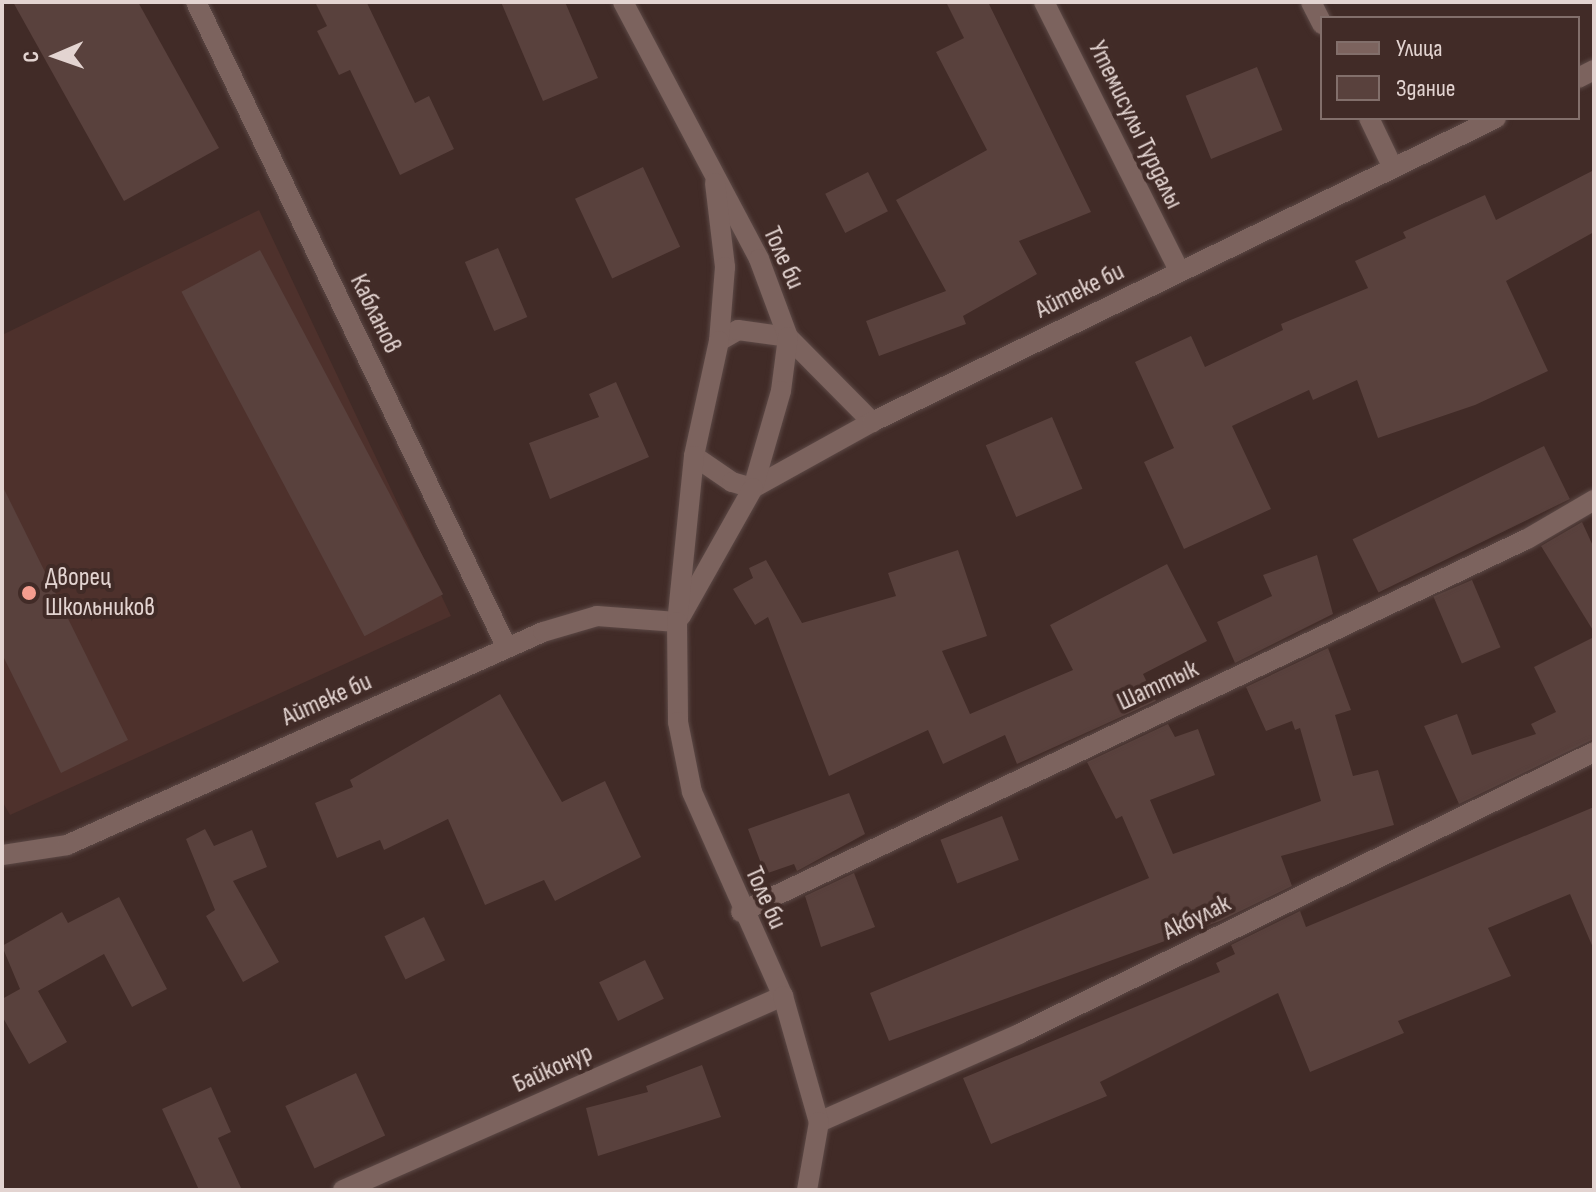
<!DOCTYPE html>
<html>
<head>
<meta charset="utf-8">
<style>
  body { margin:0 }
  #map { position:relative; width:1596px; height:1192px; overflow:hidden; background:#412b27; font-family:"Sofia Sans Condensed",sans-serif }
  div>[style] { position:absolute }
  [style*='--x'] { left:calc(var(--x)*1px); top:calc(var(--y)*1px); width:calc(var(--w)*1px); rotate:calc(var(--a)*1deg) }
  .built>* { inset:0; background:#4e312c }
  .building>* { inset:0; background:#59413d; transform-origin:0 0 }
  .roads { filter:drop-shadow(0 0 2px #5c4946) drop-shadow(0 0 2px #5c4946) }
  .street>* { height:20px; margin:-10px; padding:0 10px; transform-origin:10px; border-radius:10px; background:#7c635e }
  .secondary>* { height:20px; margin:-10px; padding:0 10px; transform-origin:10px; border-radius:10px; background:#7c635e }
  .dots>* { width:22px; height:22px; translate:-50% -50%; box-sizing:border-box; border:4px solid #412b27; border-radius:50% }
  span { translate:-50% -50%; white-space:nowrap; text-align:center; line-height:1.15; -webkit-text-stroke:8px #412b27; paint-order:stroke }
  .street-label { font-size:26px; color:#e3d4d1 }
  .poi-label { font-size:26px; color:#e3d4d1 }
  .left { translate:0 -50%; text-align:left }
  .frame { position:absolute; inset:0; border:4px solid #e3d4d1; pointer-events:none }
  .legend { position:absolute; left:1320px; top:16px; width:260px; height:104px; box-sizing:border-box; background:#412b27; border:2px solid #826f6b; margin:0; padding:10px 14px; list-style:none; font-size:24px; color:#e3d4d1 }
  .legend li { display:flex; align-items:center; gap:16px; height:40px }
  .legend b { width:40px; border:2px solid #826f6b }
  .north { position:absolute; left:16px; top:16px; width:80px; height:80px; -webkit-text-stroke:6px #412b27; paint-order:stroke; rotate:268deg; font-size:22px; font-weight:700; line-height:32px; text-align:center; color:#e3d4d1 }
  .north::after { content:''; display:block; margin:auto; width:28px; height:36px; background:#e3d4d1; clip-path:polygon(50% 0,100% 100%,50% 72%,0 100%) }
</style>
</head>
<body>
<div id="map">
  <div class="built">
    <i style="clip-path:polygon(259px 210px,451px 616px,10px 815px,2px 801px,2px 335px)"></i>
  </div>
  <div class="building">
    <i style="clip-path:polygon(13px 2px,138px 2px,219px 148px,124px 201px)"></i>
    <i style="clip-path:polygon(315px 2px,367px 3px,415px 103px,429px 96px,454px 149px,400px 175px,350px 70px,339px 75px,317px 31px,327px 26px)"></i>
    <i style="clip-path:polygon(501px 2px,565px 2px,598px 78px,543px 101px)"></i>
    <i style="clip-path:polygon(946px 2px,988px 2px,1091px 212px,1019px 241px,1037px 274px,963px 316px,966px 324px,879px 356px,866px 321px,946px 291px,896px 200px,987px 150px,936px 52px,964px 38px)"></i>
    <i style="left:1257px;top:67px;width:68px;height:77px;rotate:68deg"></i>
    <i style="left:643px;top:167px;width:88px;height:75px;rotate:65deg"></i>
    <i style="clip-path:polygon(1594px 170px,1594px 232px,1506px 281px,1548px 371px,1475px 405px,1378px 438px,1357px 380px,1313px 400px,1309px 390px,1232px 426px,1271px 509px,1184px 549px,1144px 462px,1174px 448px,1135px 362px,1191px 336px,1205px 367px,1283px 330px,1281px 324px,1368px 288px,1355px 261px,1406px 238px,1403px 232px,1485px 195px,1496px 220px)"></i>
    <i style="left:868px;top:172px;width:44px;height:48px;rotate:63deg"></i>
    <i style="left:498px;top:248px;width:75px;height:36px;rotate:67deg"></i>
    <i style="left:260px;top:250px;width:390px;height:89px;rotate:62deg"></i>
    <i style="clip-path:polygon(616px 382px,649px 457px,550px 499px,529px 443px,599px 417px,589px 394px)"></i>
    <i style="left:1052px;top:417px;width:78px;height:72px;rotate:67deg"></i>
    <i style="left:1544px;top:446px;width:59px;height:213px;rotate:64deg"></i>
    <i style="clip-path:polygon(2px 485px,128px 740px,61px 773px,2px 654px)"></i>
    <i style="clip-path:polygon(1582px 522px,1594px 548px,1594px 632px,1541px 546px)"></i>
    <i style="clip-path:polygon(958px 550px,987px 636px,942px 651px,970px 714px,1073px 670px,1050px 625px,1167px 564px,1207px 641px,1143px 674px,1156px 701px,1017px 764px,1005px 735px,943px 764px,928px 730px,829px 776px,768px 617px,755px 625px,733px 589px,753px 578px,749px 568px,766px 560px,802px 623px,896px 596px,888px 573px)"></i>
    <i style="clip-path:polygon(1317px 555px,1333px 614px,1235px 663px,1217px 622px,1272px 596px,1263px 575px)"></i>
    <i style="left:1472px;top:580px;width:73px;height:42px;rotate:67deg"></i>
    <i style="clip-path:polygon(1594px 637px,1594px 739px,1459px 804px,1424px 726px,1457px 714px,1472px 755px,1536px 734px,1531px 724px,1556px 712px,1534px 667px)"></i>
    <i style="clip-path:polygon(1328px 648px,1351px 710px,1335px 715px,1353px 776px,1378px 770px,1394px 825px,1281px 856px,1292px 886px,1220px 921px,889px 1041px,870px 993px,1149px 878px,1122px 816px,1116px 819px,1087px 762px,1168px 724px,1175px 737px,1198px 729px,1215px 775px,1150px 800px,1173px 854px,1321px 801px,1300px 728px,1295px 730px,1292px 721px,1266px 731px,1246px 687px)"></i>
    <i style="clip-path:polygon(500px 694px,562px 802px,605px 781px,641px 857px,555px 901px,544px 880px,485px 905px,448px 819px,384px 850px,380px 840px,337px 858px,315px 803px,353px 787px,350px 780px)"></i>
    <i style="clip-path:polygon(849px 793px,865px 834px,797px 871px,794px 864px,765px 874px,748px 829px)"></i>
    <i style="clip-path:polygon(1594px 807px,1594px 950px,1570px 894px,1488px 928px,1511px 976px,1398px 1021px,1404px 1033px,1310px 1072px,1278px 993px,1100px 1082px,1107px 1096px,991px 1144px,963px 1078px,1220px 972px,1216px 963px,1235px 954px,1231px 945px,1300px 911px,1306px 927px)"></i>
    <i style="left:1002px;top:816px;width:47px;height:66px;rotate:69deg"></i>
    <i style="clip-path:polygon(205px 829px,214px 846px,252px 830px,267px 867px,233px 881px,279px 962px,243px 982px,206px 916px,215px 910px,186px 839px)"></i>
    <i style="clip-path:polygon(854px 873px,875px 927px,821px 947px,805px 896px)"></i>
    <i style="clip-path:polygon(119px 897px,167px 989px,132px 1007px,104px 954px,38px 991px,67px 1042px,29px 1064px,2px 1016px,2px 999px,20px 989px,2px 946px,62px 912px,68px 923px)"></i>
    <i style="left:424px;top:917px;width:48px;height:44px;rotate:64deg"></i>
    <i style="left:645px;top:960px;width:43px;height:51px;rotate:64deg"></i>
    <i style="clip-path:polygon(702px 1065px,721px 1117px,598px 1156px,586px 1108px,648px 1092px,646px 1086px)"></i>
    <i style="left:356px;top:1073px;width:69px;height:78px;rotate:65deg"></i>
    <i style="clip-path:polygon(211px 1087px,231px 1132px,218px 1138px,242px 1190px,199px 1190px,162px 1109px)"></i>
  </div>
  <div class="roads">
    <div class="street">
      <i style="--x:196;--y:2;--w:717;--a:64.29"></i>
      <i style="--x:1044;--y:2;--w:301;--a:63.3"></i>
      <i style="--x:1311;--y:2;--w:25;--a:63"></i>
      <i style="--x:1578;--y:78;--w:18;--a:-27"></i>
      <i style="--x:1369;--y:118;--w:55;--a:64.4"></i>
      <i style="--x:719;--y:341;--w:22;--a:-30"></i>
      <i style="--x:738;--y:330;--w:50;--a:8"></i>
      <i style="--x:788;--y:337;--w:120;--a:45.3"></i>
      <i style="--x:694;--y:456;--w:46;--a:34.4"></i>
      <i style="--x:732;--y:482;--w:22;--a:16"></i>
      <i style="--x:753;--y:488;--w:136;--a:-29"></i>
      <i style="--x:872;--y:422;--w:694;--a:-25.97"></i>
      <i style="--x:2;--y:855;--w:66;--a:-8.7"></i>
      <i style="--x:67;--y:845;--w:521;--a:-24.11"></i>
      <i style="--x:543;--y:632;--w:56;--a:-16.5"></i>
      <i style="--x:597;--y:616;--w:80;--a:4.3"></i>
      <i style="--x:741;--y:912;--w:870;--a:-25.39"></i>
      <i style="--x:1527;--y:539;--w:78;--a:-30.2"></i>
      <i style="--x:819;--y:1122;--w:219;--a:-23.7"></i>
      <i style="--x:1019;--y:1034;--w:640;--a:-26.12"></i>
      <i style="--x:343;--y:1190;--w:481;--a:-23.8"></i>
    </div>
    <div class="secondary">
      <i style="--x:623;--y:2;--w:291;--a:62.1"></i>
      <i style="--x:759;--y:259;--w:83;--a:69.6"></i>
      <i style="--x:788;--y:337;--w:54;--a:97.4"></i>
      <i style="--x:781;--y:391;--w:101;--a:106.1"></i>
      <i style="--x:753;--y:488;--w:147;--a:119.4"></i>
      <i style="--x:715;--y:183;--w:85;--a:83.2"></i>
      <i style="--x:725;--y:267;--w:74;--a:94.6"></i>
      <i style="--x:719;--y:341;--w:118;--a:102.3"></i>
      <i style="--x:694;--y:456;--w:167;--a:95.8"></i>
      <i style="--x:677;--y:622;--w:100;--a:89.4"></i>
      <i style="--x:678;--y:722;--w:71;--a:78.7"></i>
      <i style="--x:692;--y:792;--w:223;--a:66"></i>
      <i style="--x:783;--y:996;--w:131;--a:74.1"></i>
      <i style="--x:819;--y:1122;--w:69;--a:100"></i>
    </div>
  </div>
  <div class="dots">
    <i style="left:29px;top:593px;background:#f59d8f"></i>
  </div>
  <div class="street-label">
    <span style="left:1135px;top:125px;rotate:64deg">Утемисулы Турдалы</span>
    <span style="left:783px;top:258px;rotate:66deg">Толе би</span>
    <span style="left:1080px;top:291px;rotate:-26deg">Айтеке би</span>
    <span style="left:375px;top:314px;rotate:64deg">Кабланов</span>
    <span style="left:1158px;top:686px;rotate:-25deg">Шаттык</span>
    <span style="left:327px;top:700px;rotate:-24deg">Айтеке би</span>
    <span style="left:765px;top:898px;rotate:66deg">Толе би</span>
    <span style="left:1197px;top:918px;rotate:-26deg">Акбулак</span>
    <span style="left:553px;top:1069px;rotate:-24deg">Байконур</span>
  </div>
  <div class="poi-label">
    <span class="left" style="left:45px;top:593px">Дворец<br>Школьников</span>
  </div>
  <div class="frame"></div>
  <ul class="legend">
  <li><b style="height:10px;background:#7c635e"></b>Улица</li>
  <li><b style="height:22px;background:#59413d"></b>Здание</li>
  </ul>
  <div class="north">С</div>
</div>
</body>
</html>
